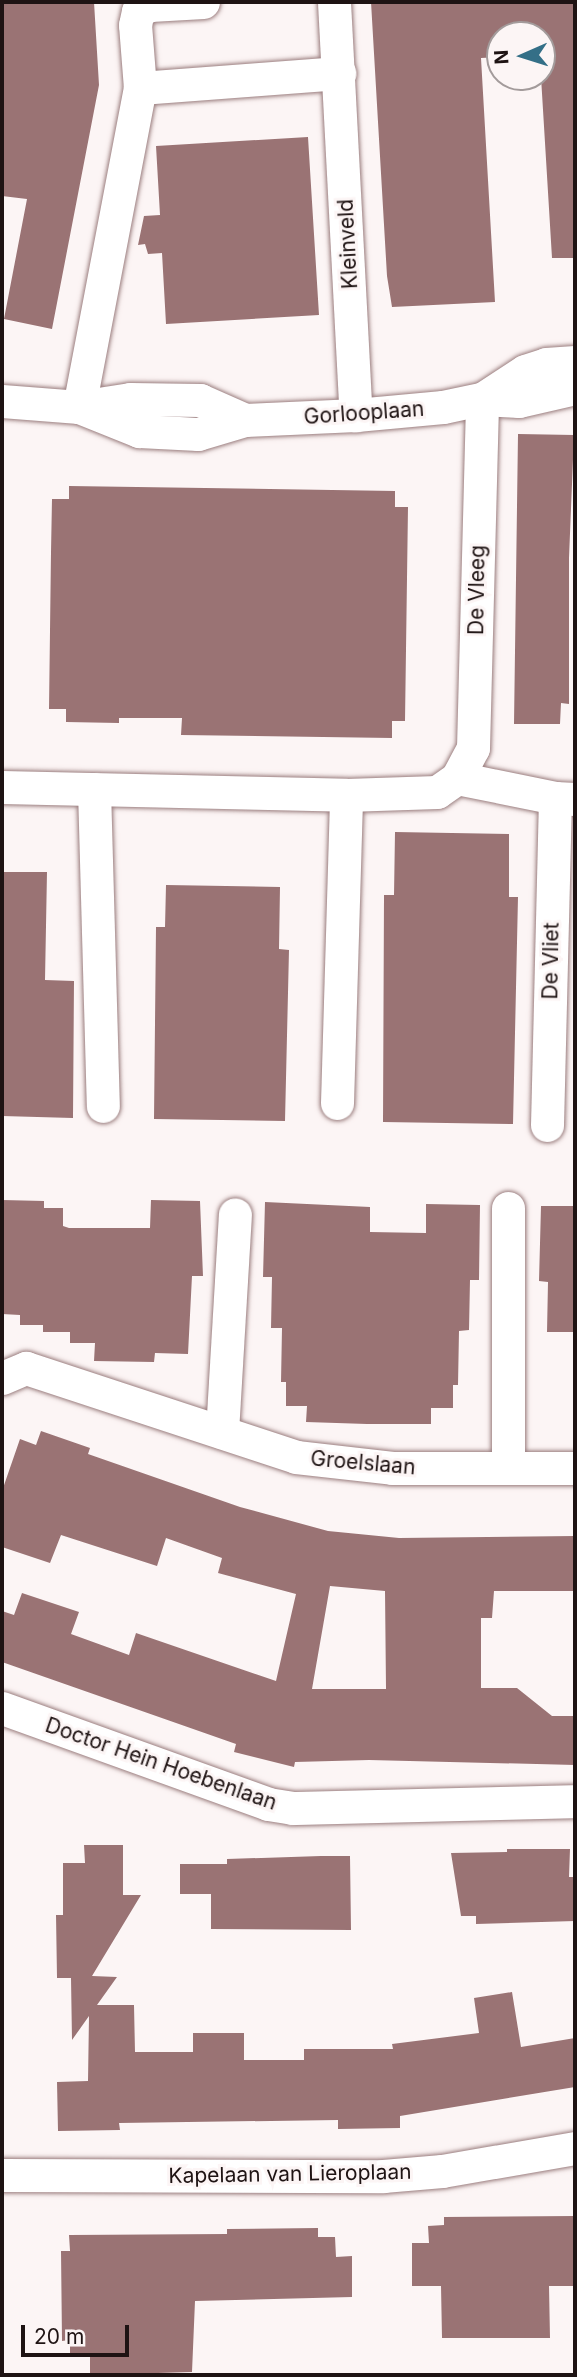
<!DOCTYPE html>
<html>
<head>
<meta charset="utf-8">
<style>
  body { margin:0 }
  #map { position:relative; width:577px; height:2377px; overflow:hidden; background:#fcf5f5; font-family:Inter,sans-serif }
  div>[style] { position:absolute }
  [style*='--x'] { left:calc(var(--x)*1px); top:calc(var(--y)*1px); width:calc(var(--w)*1px); rotate:calc(var(--a)*1deg) }
  .building>* { inset:0; background:#9a7374 }
  .roads { filter:drop-shadow(0 0 2px #9b7e7f) drop-shadow(0 0 2px #9b7e7f) }
  .minor>* { height:33px; margin:-16.5px; padding:0 16.5px; transform-origin:16.5px; border-radius:16.5px; background:#fff }
  span { translate:-50% -50%; white-space:nowrap; text-align:center; line-height:1.15; -webkit-text-stroke:6px #fcf5f5; paint-order:stroke }
  .street-label { font-size:21px; color:#1e1313 }
  .frame { position:absolute; inset:0; border:4px solid #1e1313; pointer-events:none }
  .north { position:absolute; left:486px; top:21px; width:70px; height:70px; box-sizing:border-box; background:#fcf5f5; border:2px solid #a39b9b; border-radius:50%; rotate:267deg; font-size:19px; font-weight:700; line-height:28px; text-align:center; color:#1e1313 }
  .north::after { content:''; display:block; margin:auto; width:24px; height:32px; background:#346f87; clip-path:polygon(50% 0,100% 100%,50% 72%,0 100%) }
  .scale { position:absolute; left:21px; top:2325px; width:108px; height:32px; box-sizing:border-box; border:4px solid #1e1313; border-top:0; padding-left:9px; font-size:21px; line-height:24px; white-space:nowrap; color:#1e1313; -webkit-text-stroke:5px #fcf5f5; paint-order:stroke }
</style>
</head>
<body>
<div id="map">
  <div class="building">
    <i style="clip-path:polygon(2px 2px,94px 2px,99px 85px,52px 329px,4px 319px,27px 199px,2px 196px)"></i>
    <i style="clip-path:polygon(371px 2px,575px 2px,575px 258px,552px 258px,541px 77px,542px 35px,500px 35px,500px 57px,481px 58px,495px 302px,392px 307px,387px 276px)"></i>
    <i style="clip-path:polygon(308px 137px,319px 315px,166px 324px,162px 253px,148px 254px,145px 244px,138px 245px,144px 216px,160px 215px,156px 146px)"></i>
    <i style="clip-path:polygon(518px 434px,574px 435px,569px 558px,569px 704px,561px 703px,560px 724px,514px 724px)"></i>
    <i style="clip-path:polygon(69px 486px,395px 491px,395px 507px,408px 507px,405px 721px,392px 721px,392px 738px,181px 735px,182px 718px,119px 718px,119px 723px,66px 722px,66px 709px,49px 709px,51px 552px,52px 499px,69px 499px)"></i>
    <i style="clip-path:polygon(395px 832px,509px 834px,509px 897px,518px 897px,513px 1124px,383px 1122px,384px 895px,394px 895px)"></i>
    <i style="clip-path:polygon(2px 872px,47px 872px,45px 980px,74px 981px,73px 1118px,2px 1116px)"></i>
    <i style="clip-path:polygon(166px 885px,280px 887px,279px 949px,289px 950px,285px 1121px,154px 1119px,156px 927px,165px 927px)"></i>
    <i style="clip-path:polygon(2px 1200px,44px 1201px,44px 1208px,63px 1208px,63px 1226px,69px 1228px,150px 1228px,151px 1200px,200px 1201px,203px 1276px,192px 1276px,188px 1354px,155px 1353px,154px 1362px,94px 1361px,95px 1343px,70px 1343px,70px 1332px,43px 1332px,43px 1325px,20px 1325px,20px 1315px,2px 1314px)"></i>
    <i style="clip-path:polygon(265px 1202px,370px 1207px,370px 1232px,426px 1233px,426px 1204px,480px 1205px,479px 1280px,470px 1280px,469px 1330px,459px 1331px,458px 1385px,453px 1385px,453px 1408px,431px 1408px,431px 1424px,367px 1424px,306px 1422px,307px 1406px,286px 1406px,286px 1382px,281px 1382px,282px 1328px,271px 1328px,272px 1277px,263px 1277px)"></i>
    <i style="clip-path:polygon(541px 1206px,575px 1206px,575px 1332px,547px 1332px,548px 1282px,539px 1281px)"></i>
    <i style="clip-path:polygon(evenodd,41px 1431px,90px 1448px,88px 1454px,240px 1507px,328px 1531px,399px 1538px,575px 1536px,575px 1591px,494px 1591px,492px 1618px,481px 1618px,481px 1688px,517px 1688px,552px 1716px,575px 1716px,575px 1765px,369px 1760px,295px 1762px,294px 1767px,234px 1752px,236px 1744px,2px 1662px,2px 1611px,14px 1615px,22px 1593px,79px 1612px,71px 1634px,129px 1655px,136px 1633px,276px 1681px,296px 1594px,218px 1573px,222px 1558px,166px 1538px,157px 1566px,61px 1535px,50px 1563px,2px 1547px,2px 1491px,20px 1439px,36px 1445px,41px 1431px,330px 1586px,385px 1591px,386px 1689px,312px 1689px,330px 1586px)"></i>
    <i style="clip-path:polygon(84px 1845px,123px 1845px,123px 1895px,141px 1895px,92px 1976px,117px 1977px,97px 2005px,134px 2005px,135px 2052px,193px 2052px,193px 2033px,244px 2033px,244px 2060px,304px 2060px,304px 2049px,393px 2049px,392px 2044px,479px 2033px,474px 1998px,512px 1992px,521px 2047px,575px 2038px,575px 2087px,400px 2116px,400px 2128px,338px 2129px,338px 2120px,119px 2123px,120px 2130px,58px 2131px,57px 2082px,88px 2081px,89px 2016px,72px 2040px,71px 1978px,57px 1978px,56px 1915px,63px 1915px,63px 1863px,85px 1863px)"></i>
    <i style="clip-path:polygon(507px 1849px,570px 1849px,569px 1877px,575px 1877px,575px 1921px,476px 1924px,476px 1916px,461px 1916px,451px 1853px,507px 1852px)"></i>
    <i style="clip-path:polygon(321px 1856px,350px 1856px,351px 1930px,211px 1929px,211px 1894px,180px 1894px,180px 1864px,227px 1864px,227px 1859px)"></i>
    <i style="clip-path:polygon(575px 2216px,575px 2286px,549px 2286px,550px 2338px,442px 2338px,441px 2286px,412px 2286px,412px 2243px,429px 2243px,428px 2226px,444px 2225px,444px 2217px)"></i>
    <i style="clip-path:polygon(318px 2228px,318px 2237px,335px 2237px,336px 2257px,352px 2256px,352px 2297px,195px 2301px,192px 2372px,90px 2375px,90px 2356px,70px 2356px,70px 2340px,62px 2341px,61px 2251px,70px 2251px,69px 2235px,227px 2234px,227px 2229px)"></i>
  </div>
  <div class="roads">
    <div class="minor">
      <i style="--x:334;--y:2;--w:414;--a:87"></i>
      <i style="--x:140;--y:88;--w:63;--a:-94.5"></i>
      <i style="--x:135;--y:25;--w:14;--a:-78"></i>
      <i style="--x:138;--y:11;--w:13;--a:-27"></i>
      <i style="--x:150;--y:5;--w:53;--a:-3.2"></i>
      <i style="--x:482;--y:399;--w:51;--a:-33.1"></i>
      <i style="--x:525;--y:371;--w:22;--a:-18"></i>
      <i style="--x:546;--y:364;--w:29;--a:-4"></i>
      <i style="--x:2;--y:401;--w:77;--a:4.5"></i>
      <i style="--x:79;--y:407;--w:52;--a:-8.9"></i>
      <i style="--x:130;--y:399;--w:70;--a:0.8"></i>
      <i style="--x:200;--y:400;--w:49;--a:24"></i>
      <i style="--x:79;--y:407;--w:325;--a:-79.2"></i>
      <i style="--x:140;--y:88;--w:200;--a:-4.3"></i>
      <i style="--x:79;--y:407;--w:65;--a:21.8"></i>
      <i style="--x:139;--y:431;--w:59;--a:2.9"></i>
      <i style="--x:198;--y:434;--w:49;--a:-16.6"></i>
      <i style="--x:245;--y:420;--w:111;--a:-2.6"></i>
      <i style="--x:356;--y:415;--w:87;--a:-5.3"></i>
      <i style="--x:443;--y:407;--w:40;--a:-12"></i>
      <i style="--x:482;--y:399;--w:37;--a:3"></i>
      <i style="--x:519;--y:401;--w:57;--a:-13.1"></i>
      <i style="--x:457;--y:778;--w:34;--a:-62"></i>
      <i style="--x:473;--y:748;--w:349;--a:-88.5"></i>
      <i style="--x:2;--y:787;--w:344;--a:1.3"></i>
      <i style="--x:346;--y:795;--w:91;--a:-1.9"></i>
      <i style="--x:437;--y:792;--w:24;--a:-35"></i>
      <i style="--x:457;--y:778;--w:100;--a:11.5"></i>
      <i style="--x:555;--y:798;--w:20;--a:3"></i>
      <i style="--x:94;--y:789;--w:317;--a:88.4"></i>
      <i style="--x:337;--y:1103;--w:308;--a:-88.3"></i>
      <i style="--x:547;--y:1125;--w:327;--a:-88.6"></i>
      <i style="--x:508;--y:1208;--w:260;--a:90"></i>
      <i style="--x:2;--y:1378;--w:26;--a:-23"></i>
      <i style="--x:26;--y:1368;--w:284;--a:18.2"></i>
      <i style="--x:296;--y:1457;--w:97;--a:6.5"></i>
      <i style="--x:392;--y:1468;--w:183;--a:0"></i>
      <i style="--x:222;--y:1432;--w:218;--a:-86.6"></i>
      <i style="--x:2;--y:1708;--w:283;--a:19.8"></i>
      <i style="--x:268;--y:1804;--w:24;--a:9"></i>
      <i style="--x:292;--y:1808;--w:283;--a:-1.4"></i>
      <i style="--x:2;--y:2175;--w:381;--a:0.2"></i>
      <i style="--x:383;--y:2176;--w:59;--a:-4.8"></i>
      <i style="--x:442;--y:2171;--w:135;--a:-9.8"></i>
    </div>
  </div>
  <div class="street-label">
    <span style="left:348px;top:244px;rotate:-93deg">Kleinveld</span>
    <span style="left:364px;top:413px;rotate:-4deg">Gorlooplaan</span>
    <span style="left:477px;top:590px;rotate:-89deg">De Vleeg</span>
    <span style="left:551px;top:961px;rotate:-89deg">De Vliet</span>
    <span style="left:363px;top:1463px;rotate:5deg">Groelslaan</span>
    <span style="left:161px;top:1764px;rotate:19deg">Doctor Hein Hoebenlaan</span>
    <span style="left:290px;top:2174px;rotate:-1deg">Kapelaan van Lieroplaan</span>
  </div>
  <div class="frame"></div>
  <div class="north">N</div>
  <div class="scale">20 m</div>
</div>
</body>
</html>
